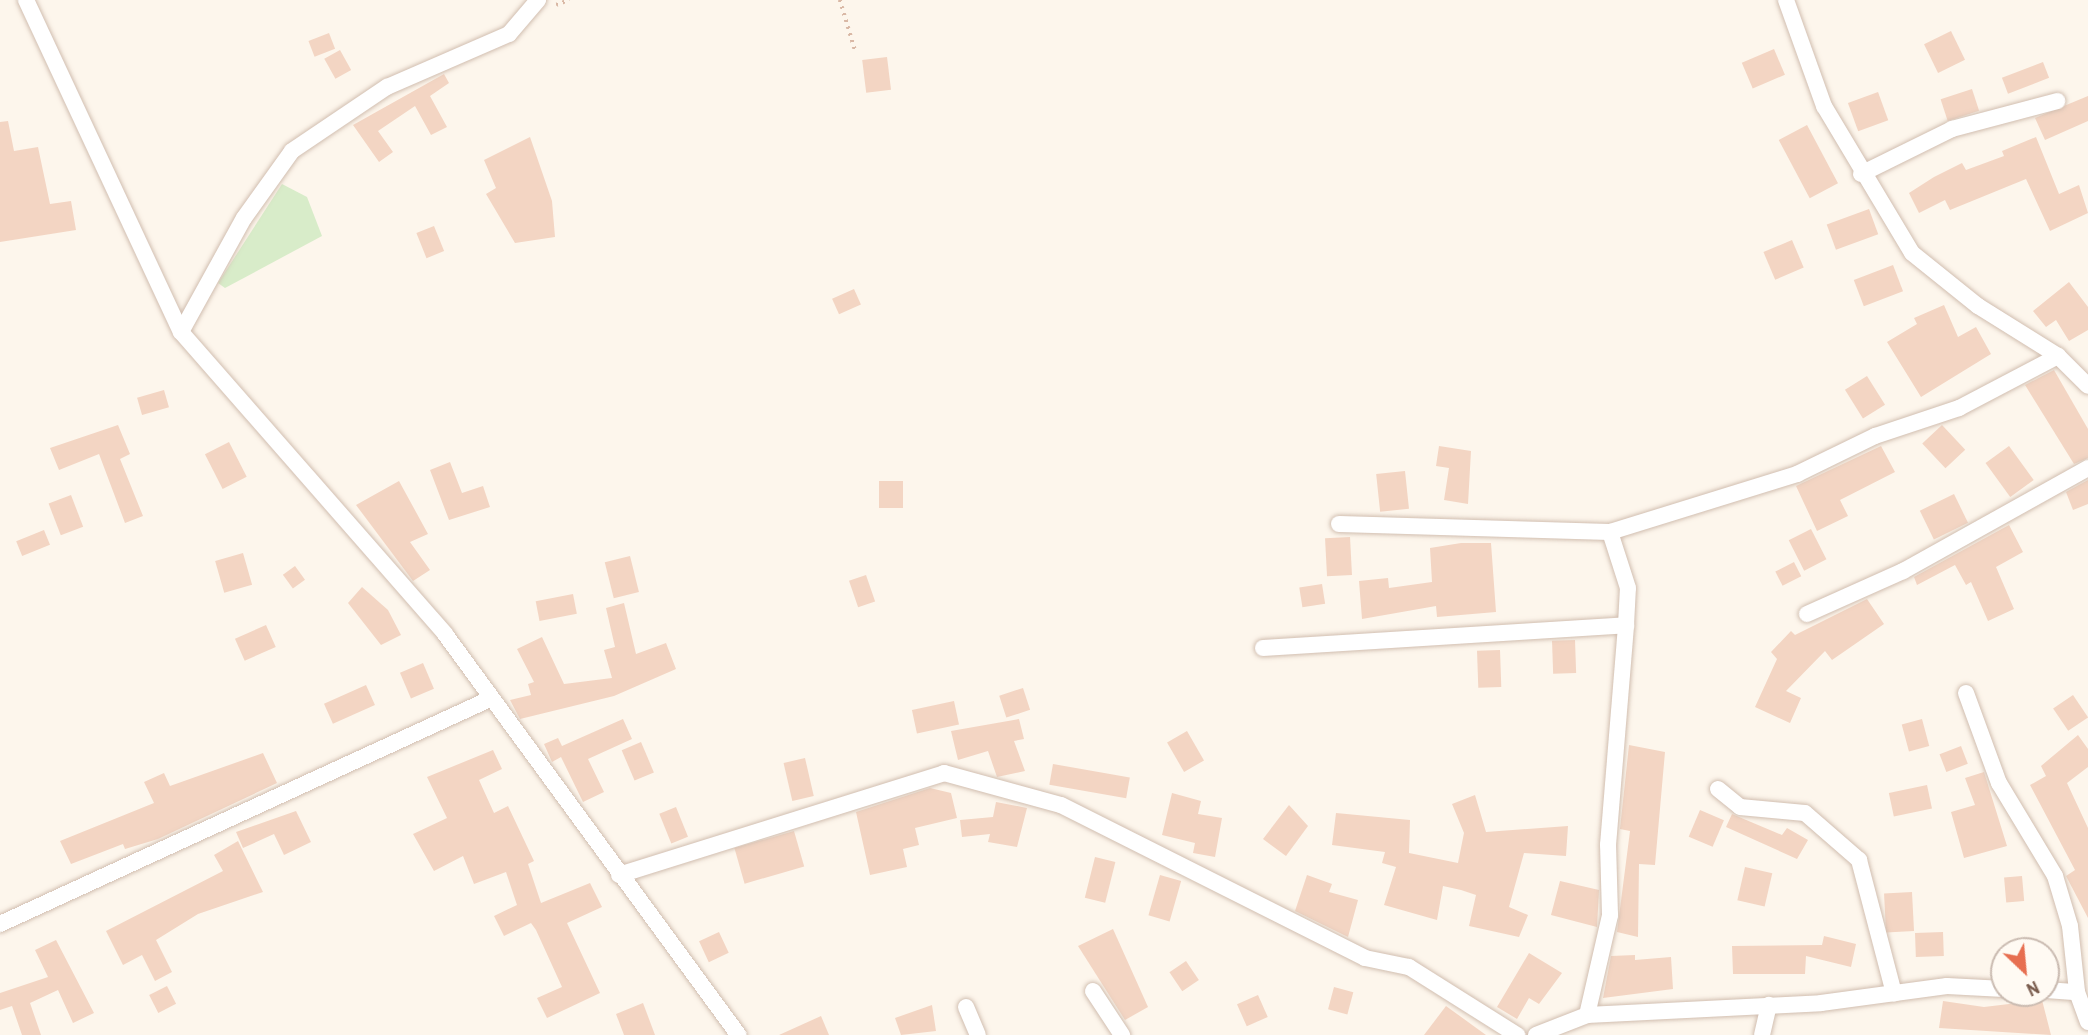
<!DOCTYPE html>
<html>
<head>
<meta charset="utf-8">
<style>
  body { margin:0 }
  #map { position:relative; width:2088px; height:1035px; overflow:hidden; background:#fdf6ec; font-family:"Archivo Narrow",sans-serif }
  div>[style] { position:absolute }
  [style*='--x'] { left:calc(var(--x)*1px); top:calc(var(--y)*1px); width:calc(var(--w)*1px); rotate:calc(var(--a)*1deg) }
  .green>* { inset:0; background:#d8ecc9 }
  .building>* { inset:0; background:#f3d5c3; transform-origin:0 0 }
  .path>* { height:3.5px; margin-top:-1.75px; transform-origin:0; background:repeating-linear-gradient(90deg,#d9b8a5 0 2px,transparent 0 7px) }
  .roads { filter:drop-shadow(0 0 2px #d1beb0) drop-shadow(0 0 2px #d1beb0) }
  .street>* { height:16px; margin:-8px; padding:0 8px; transform-origin:8px; border-radius:8px; background:#fff }
  span { translate:-50% -50%; white-space:nowrap; text-align:center; line-height:1.15; -webkit-text-stroke:6px #fffaf3; paint-order:stroke }
  .north { position:absolute; left:1990px; top:937px; width:70px; height:70px; box-sizing:border-box; background:#fffaf3; border:2px solid #cabbb1; border-radius:50%; rotate:154deg; font-size:19px; font-weight:700; line-height:28px; text-align:center; color:#7a5c4d }
  .north::after { content:''; display:block; margin:auto; width:24px; height:32px; background:#e76f51; clip-path:polygon(50% 0,100% 100%,50% 72%,0 100%) }
</style>
</head>
<body>
<div id="map">
  <div class="green">
    <i style="clip-path:polygon(282px 184px,307px 197px,322px 236px,225px 288px,218px 283px)"></i>
  </div>
  <div class="building">
    <i style="left:1951px;top:31px;width:32px;height:30px;rotate:64deg"></i>
    <i style="left:329px;top:33px;width:17px;height:22px;rotate:69deg"></i>
    <i style="left:1774px;top:49px;width:28px;height:35px;rotate:67deg"></i>
    <i style="left:340px;top:50px;width:23px;height:18px;rotate:61deg"></i>
    <i style="left:887px;top:57px;width:33px;height:25px;rotate:83deg"></i>
    <i style="left:2043px;top:62px;width:17px;height:44px;rotate:69deg"></i>
    <i style="clip-path:polygon(444px 74px,449px 83px,430px 96px,447px 127px,431px 135px,415px 106px,378px 131px,393px 152px,379px 162px,353px 125px)"></i>
    <i style="left:1972px;top:89px;width:23px;height:33px;rotate:72deg"></i>
    <i style="left:1878px;top:92px;width:30px;height:32px;rotate:70deg"></i>
    <i style="clip-path:polygon(2088px 96px,2088px 121px,2045px 140px,2035px 118px)"></i>
    <i style="clip-path:polygon(8px 121px,14px 151px,38px 147px,50px 204px,71px 201px,76px 230px,0 242px,0 122px)"></i>
    <i style="left:1807px;top:125px;width:66px;height:32px;rotate:62deg"></i>
    <i style="clip-path:polygon(530px 137px,552px 201px,555px 237px,515px 243px,486px 194px,496px 188px,484px 160px)"></i>
    <i style="clip-path:polygon(2036px 137px,2059px 194px,2079px 185px,2088px 213px,2050px 231px,2026px 179px,1950px 210px,1945px 200px,1919px 213px,1909px 193px,1934px 177px,1962px 163px,1966px 170px,2004px 156px,2002px 151px)"></i>
    <i style="left:1869px;top:209px;width:27px;height:45px;rotate:70deg"></i>
    <i style="left:434px;top:226px;width:27px;height:19px;rotate:68deg"></i>
    <i style="left:1792px;top:240px;width:30px;height:31px;rotate:67deg"></i>
    <i style="left:1893px;top:265px;width:28px;height:42px;rotate:69deg"></i>
    <i style="clip-path:polygon(2069px 282px,2088px 307px,2088px 330px,2069px 341px,2056px 320px,2046px 327px,2033px 311px)"></i>
    <i style="left:854px;top:289px;width:17px;height:24px;rotate:66deg"></i>
    <i style="clip-path:polygon(1944px 305px,1958px 337px,1976px 327px,1991px 354px,1921px 397px,1887px 342px,1917px 324px,1914px 318px)"></i>
    <i style="clip-path:polygon(2054px 370px,2088px 429px,2088px 458px,2074px 464px,2025px 385px)"></i>
    <i style="left:1867px;top:376px;width:34px;height:26px;rotate:58deg"></i>
    <i style="left:164px;top:390px;width:18px;height:28px;rotate:74deg"></i>
    <i style="clip-path:polygon(118px 425px,130px 454px,120px 459px,143px 516px,125px 523px,99px 454px,59px 470px,50px 448px)"></i>
    <i style="left:1942px;top:425px;width:34px;height:27px;rotate:47deg"></i>
    <i style="left:229px;top:442px;width:39px;height:27px;rotate:63deg"></i>
    <i style="clip-path:polygon(1439px 446px,1471px 451px,1468px 504px,1444px 500px,1449px 468px,1436px 466px)"></i>
    <i style="clip-path:polygon(1881px 446px,1895px 472px,1840px 500px,1848px 516px,1817px 531px,1796px 486px)"></i>
    <i style="left:2009px;top:446px;width:42px;height:29px;rotate:54deg"></i>
    <i style="clip-path:polygon(450px 462px,462px 493px,483px 486px,490px 507px,449px 520px,430px 470px)"></i>
    <i style="left:1405px;top:471px;width:38px;height:29px;rotate:84deg"></i>
    <i style="clip-path:polygon(2088px 480px,2088px 504px,2073px 510px,2066px 492px)"></i>
    <i style="clip-path:polygon(399px 481px,428px 534px,410px 542px,430px 570px,413px 581px,356px 505px)"></i>
    <i style="left:879px;top:481px;width:24px;height:27px"></i>
    <i style="left:1954px;top:494px;width:32px;height:38px;rotate:64deg"></i>
    <i style="left:71px;top:495px;width:34px;height:24px;rotate:69deg"></i>
    <i style="clip-path:polygon(2009px 525px,2023px 552px,1996px 567px,2014px 609px,1988px 621px,1971px 582px,1966px 585px,1955px 565px,1917px 585px,1914px 577px)"></i>
    <i style="left:1811px;top:529px;width:34px;height:25px;rotate:63deg"></i>
    <i style="left:44px;top:530px;width:16px;height:30px;rotate:68deg"></i>
    <i style="left:1350px;top:537px;width:38px;height:25px;rotate:87deg"></i>
    <i style="clip-path:polygon(1461px 543px,1491px 543px,1496px 612px,1437px 617px,1436px 606px,1362px 619px,1359px 581px,1388px 578px,1389px 588px,1432px 582px,1430px 548px)"></i>
    <i style="left:243px;top:553px;width:33px;height:29px;rotate:74deg"></i>
    <i style="left:630px;top:556px;width:37px;height:26px;rotate:76deg"></i>
    <i style="left:1794px;top:562px;width:16px;height:21px;rotate:63deg"></i>
    <i style="left:295px;top:566px;width:17px;height:15px;rotate:54deg"></i>
    <i style="left:866px;top:575px;width:28px;height:18px;rotate:71deg"></i>
    <i style="left:1322px;top:584px;width:20px;height:23px;rotate:81deg"></i>
    <i style="clip-path:polygon(362px 587px,388px 610px,401px 635px,381px 645px,348px 603px)"></i>
    <i style="left:573px;top:594px;width:20px;height:38px;rotate:79deg"></i>
    <i style="clip-path:polygon(1867px 599px,1884px 624px,1832px 660px,1825px 651px,1786px 691px,1801px 698px,1790px 723px,1755px 707px,1777px 659px,1771px 652px,1791px 631px,1795px 635px)"></i>
    <i style="clip-path:polygon(624px 603px,636px 654px,666px 643px,676px 669px,614px 696px,520px 719px,510px 700px,531px 695px,528px 684px,534px 682px,517px 649px,542px 637px,564px 684px,612px 678px,604px 650px,615px 647px,606px 608px)"></i>
    <i style="left:266px;top:625px;width:24px;height:34px;rotate:66deg"></i>
    <i style="left:1575px;top:640px;width:33px;height:23px;rotate:88deg"></i>
    <i style="left:1500px;top:650px;width:37px;height:23px;rotate:88deg"></i>
    <i style="left:423px;top:663px;width:28px;height:25px;rotate:67deg"></i>
    <i style="left:366px;top:685px;width:22px;height:46px;rotate:66deg"></i>
    <i style="left:1023px;top:688px;width:23px;height:25px;rotate:72deg"></i>
    <i style="left:2073px;top:695px;width:27px;height:24px;rotate:56deg"></i>
    <i style="left:954px;top:701px;width:24px;height:43px;rotate:78deg"></i>
    <i style="clip-path:polygon(623px 719px,632px 739px,588px 759px,604px 792px,583px 802px,561px 757px,552px 762px,544px 744px,558px 738px,562px 746px)"></i>
    <i style="clip-path:polygon(1019px 719px,1024px 739px,1014px 741px,1025px 771px,997px 777px,988px 751px,958px 760px,951px 731px)"></i>
    <i style="left:1922px;top:719px;width:28px;height:21px;rotate:75deg"></i>
    <i style="left:1187px;top:731px;width:34px;height:23px;rotate:60deg"></i>
    <i style="clip-path:polygon(2078px 735px,2088px 749px,2088px 767px,2067px 783px,2088px 828px,2088px 918px,2066px 876px,2075px 870px,2030px 785px,2046px 776px,2041px 766px)"></i>
    <i style="left:641px;top:742px;width:33px;height:21px;rotate:67deg"></i>
    <i style="clip-path:polygon(1629px 745px,1665px 752px,1655px 865px,1639px 864px,1638px 937px,1617px 932px,1630px 831px,1620px 829px)"></i>
    <i style="left:1961px;top:746px;width:19px;height:23px;rotate:69deg"></i>
    <i style="clip-path:polygon(493px 750px,502px 769px,479px 780px,494px 813px,508px 806px,534px 861px,528px 864px,541px 903px,590px 883px,602px 907px,567px 923px,600px 993px,547px 1018px,537px 998px,562px 987px,536px 930px,531px 923px,504px 936px,494px 916px,517px 905px,506px 872px,474px 884px,463px 856px,434px 871px,413px 834px,447px 818px,427px 777px)"></i>
    <i style="clip-path:polygon(263px 753px,277px 783px,158px 839px,125px 849px,123px 844px,71px 864px,60px 841px,154px 803px,144px 782px,164px 773px,170px 786px)"></i>
    <i style="left:805px;top:758px;width:39px;height:22px;rotate:77deg"></i>
    <i style="left:1053px;top:764px;width:78px;height:21px;rotate:10deg"></i>
    <i style="clip-path:polygon(1984px 772px,2007px 846px,1964px 858px,1951px 812px,1975px 805px,1965px 778px)"></i>
    <i style="left:1927px;top:785px;width:24px;height:39px;rotate:78deg"></i>
    <i style="clip-path:polygon(930px 788px,951px 793px,957px 818px,915px 828px,919px 845px,903px 849px,907px 867px,870px 875px,856px 812px)"></i>
    <i style="clip-path:polygon(1172px 793px,1201px 801px,1198px 814px,1222px 818px,1215px 857px,1193px 853px,1195px 843px,1162px 835px)"></i>
    <i style="clip-path:polygon(1475px 795px,1486px 832px,1568px 826px,1566px 856px,1524px 853px,1509px 907px,1528px 915px,1519px 937px,1469px 926px,1476px 895px,1461px 890px,1443px 886px,1437px 920px,1384px 905px,1396px 867px,1382px 863px,1385px 852px,1332px 845px,1336px 813px,1410px 820px,1409px 853px,1458px 863px,1464px 833px,1452px 804px)"></i>
    <i style="clip-path:polygon(996px 802px,1027px 808px,1017px 847px,988px 842px,990px 834px,962px 837px,960px 820px,993px 817px)"></i>
    <i style="clip-path:polygon(1289px 805px,1308px 826px,1286px 856px,1263px 839px)"></i>
    <i style="left:676px;top:807px;width:32px;height:18px;rotate:68deg"></i>
    <i style="left:1700px;top:810px;width:26px;height:29px;rotate:23deg"></i>
    <i style="clip-path:polygon(296px 811px,311px 842px,284px 855px,274px 834px,243px 848px,236px 832px)"></i>
    <i style="clip-path:polygon(1732px 814px,1782px 835px,1787px 828px,1808px 840px,1797px 859px,1726px 827px)"></i>
    <i style="left:794px;top:831px;width:37px;height:62px;rotate:74deg"></i>
    <i style="clip-path:polygon(238px 841px,263px 892px,198px 914px,156px 940px,172px 972px,155px 981px,142px 955px,123px 965px,106px 931px,223px 871px,214px 855px)"></i>
    <i style="left:1095px;top:857px;width:21px;height:42px;rotate:14deg"></i>
    <i style="left:1745px;top:867px;width:28px;height:34px;rotate:13deg"></i>
    <i style="left:1160px;top:875px;width:22px;height:42px;rotate:16deg"></i>
    <i style="clip-path:polygon(1307px 875px,1332px 884px,1329px 892px,1358px 900px,1348px 937px,1295px 911px)"></i>
    <i style="left:2022px;top:876px;width:25px;height:18px;rotate:85deg"></i>
    <i style="clip-path:polygon(1560px 881px,1599px 890px,1597px 927px,1551px 915px)"></i>
    <i style="left:1912px;top:892px;width:39px;height:28px;rotate:87deg"></i>
    <i style="clip-path:polygon(1113px 929px,1148px 1007px,1125px 1020px,1078px 946px)"></i>
    <i style="left:719px;top:932px;width:23px;height:22px;rotate:65deg"></i>
    <i style="left:1943px;top:932px;width:24px;height:28px;rotate:88deg"></i>
    <i style="clip-path:polygon(1824px 936px,1856px 944px,1851px 967px,1806px 956px,1805px 974px,1733px 974px,1732px 946px,1822px 945px)"></i>
    <i style="clip-path:polygon(56px 940px,94px 1013px,73px 1023px,58px 990px,30px 1003px,41px 1035px,22px 1035px,12px 1006px,0 1010px,0 993px,48px 977px,35px 950px)"></i>
    <i style="clip-path:polygon(1529px 953px,1562px 973px,1539px 1004px,1529px 998px,1517px 1019px,1497px 1007px)"></i>
    <i style="clip-path:polygon(1635px 955px,1635px 960px,1671px 957px,1673px 989px,1603px 998px,1611px 956px)"></i>
    <i style="left:1186px;top:961px;width:23px;height:20px;rotate:56deg"></i>
    <i style="left:167px;top:986px;width:20px;height:20px;rotate:63deg"></i>
    <i style="left:1334px;top:987px;width:20px;height:23px;rotate:15deg"></i>
    <i style="left:1258px;top:995px;width:24px;height:23px;rotate:66deg"></i>
    <i style="clip-path:polygon(2042px 1000px,2051px 1035px,1939px 1028px,1943px 1001px,1984px 1007px)"></i>
    <i style="clip-path:polygon(643px 1003px,655px 1035px,624px 1035px,616px 1014px)"></i>
    <i style="clip-path:polygon(932px 1005px,936px 1031px,901px 1035px,895px 1018px)"></i>
    <i style="clip-path:polygon(1446px 1006px,1486px 1035px,1424px 1035px)"></i>
    <i style="clip-path:polygon(821px 1016px,829px 1035px,779px 1035px)"></i>
  </div>
  <div class="path">
    <i style="--x:840;--y:0;--w:52;--a:73.3"></i>
    <i style="--x:556;--y:5;--w:14;--a:-21"></i>
  </div>
  <div class="roads">
    <div class="street">
      <i style="--x:26;--y:0;--w:366;--a:65"></i>
      <i style="--x:181;--y:332;--w:401;--a:48.8"></i>
      <i style="--x:445;--y:634;--w:497;--a:53.8"></i>
      <i style="--x:1786;--y:0;--w:113;--a:70.3"></i>
      <i style="--x:1824;--y:106;--w:171;--a:59.1"></i>
      <i style="--x:1912;--y:253;--w:85;--a:38.8"></i>
      <i style="--x:1978;--y:306;--w:94;--a:32"></i>
      <i style="--x:2058;--y:356;--w:42;--a:45"></i>
      <i style="--x:1861;--y:174;--w:102;--a:-26.3"></i>
      <i style="--x:1952;--y:129;--w:109;--a:-14.9"></i>
      <i style="--x:181;--y:332;--w:130;--a:-61.1"></i>
      <i style="--x:244;--y:218;--w:82;--a:-54.4"></i>
      <i style="--x:292;--y:151;--w:115;--a:-34"></i>
      <i style="--x:387;--y:87;--w:133;--a:-23.5"></i>
      <i style="--x:509;--y:34;--w:45;--a:-49.5"></i>
      <i style="--x:1339;--y:524;--w:271;--a:1.7"></i>
      <i style="--x:1807;--y:614;--w:105;--a:-24.1"></i>
      <i style="--x:1903;--y:571;--w:212;--a:-29.1"></i>
      <i style="--x:1263;--y:648;--w:364;--a:-3.6"></i>
      <i style="--x:1966;--y:693;--w:96;--a:69.9"></i>
      <i style="--x:1999;--y:783;--w:109;--a:58.9"></i>
      <i style="--x:2055;--y:876;--w:52;--a:73.3"></i>
      <i style="--x:2070;--y:926;--w:66;--a:83.9"></i>
      <i style="--x:1718;--y:789;--w:28;--a:39"></i>
      <i style="--x:1740;--y:807;--w:65;--a:5.3"></i>
      <i style="--x:1805;--y:813;--w:72;--a:41"></i>
      <i style="--x:1859;--y:860;--w:138;--a:75.3"></i>
      <i style="--x:619;--y:875;--w:341;--a:-17.4"></i>
      <i style="--x:944;--y:773;--w:121;--a:15.3"></i>
      <i style="--x:1061;--y:805;--w:340;--a:26.7"></i>
      <i style="--x:1365;--y:958;--w:45;--a:11.6"></i>
      <i style="--x:1409;--y:967;--w:128;--a:32.2"></i>
      <i style="--x:0;--y:924;--w:541;--a:-24.67"></i>
      <i style="--x:2046;--y:990;--w:31;--a:4"></i>
      <i style="--x:2077;--y:992;--w:32;--a:70"></i>
      <i style="--x:1093;--y:991;--w:53;--a:56.6"></i>
      <i style="--x:966;--y:1007;--w:30;--a:67"></i>
      <i style="--x:1587;--y:1015;--w:103;--a:-77"></i>
      <i style="--x:1610;--y:915;--w:70;--a:-91.6"></i>
      <i style="--x:1608;--y:845;--w:221;--a:-85.3"></i>
      <i style="--x:1626;--y:625;--w:37;--a:-87"></i>
      <i style="--x:1628;--y:588;--w:59;--a:-107.8"></i>
      <i style="--x:1610;--y:532;--w:196;--a:-17.2"></i>
      <i style="--x:1797;--y:474;--w:87;--a:-26"></i>
      <i style="--x:1875;--y:436;--w:89;--a:-18.4"></i>
      <i style="--x:1959;--y:408;--w:112;--a:-27.7"></i>
      <i style="--x:1536;--y:1035;--w:55;--a:-21.4"></i>
      <i style="--x:1587;--y:1015;--w:234;--a:-2.9"></i>
      <i style="--x:1821;--y:1003;--w:127;--a:-7.7"></i>
      <i style="--x:1947;--y:986;--w:57;--a:3"></i>
      <i style="--x:1762;--y:1035;--w:31;--a:-77"></i>
    </div>
  </div>
  <div class="north">N</div>
</div>
</body>
</html>
